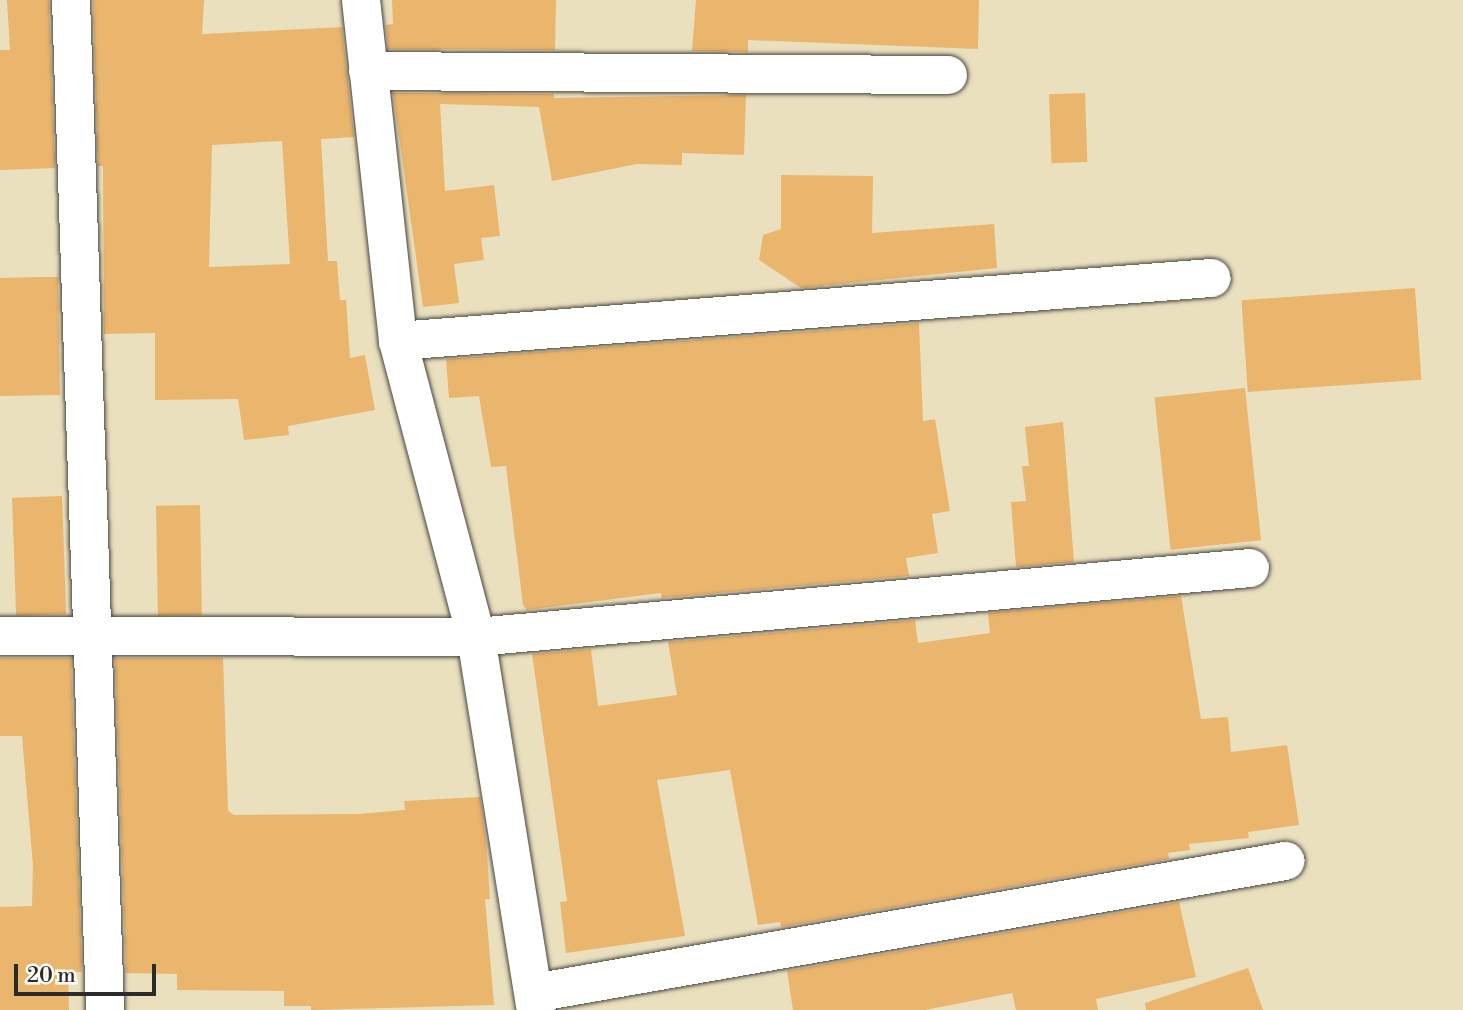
<!DOCTYPE html>
<html>
<head>
<meta charset="utf-8">
<style>
  body { margin:0 }
  #map { position:relative; width:1463px; height:1010px; overflow:hidden; background:#eae0be; font-family:"Libre Bodoni",serif }
  div>[style] { position:absolute }
  [style*='--x'] { left:calc(var(--x)*1px); top:calc(var(--y)*1px); width:calc(var(--w)*1px); rotate:calc(var(--a)*1deg) }
  .building>* { inset:0; background:#eab56d; transform-origin:0 0 }
  .roads { filter:drop-shadow(0 0 2px #484641) drop-shadow(0 0 2px #484641) }
  .minor>* { height:38px; margin:-19px; padding:0 19px; transform-origin:19px; border-radius:19px; background:#fff }
  span { translate:-50% -50%; white-space:nowrap; text-align:center; line-height:1.15; -webkit-text-stroke:7px #fdfcf7; paint-order:stroke }
  .scale { position:absolute; left:14px; top:964px; width:142px; height:32px; box-sizing:border-box; border:4px solid #2b2b2b; border-top:0; padding-left:9px; font-size:21px; line-height:24px; white-space:nowrap; color:#2b2b2b; -webkit-text-stroke:5px #fdfcf7; paint-order:stroke }
</style>
</head>
<body>
<div id="map">
  <div class="building">
    <i style="clip-path:polygon(7px 0,49px 0,55px 168px,0 170px,0 50px,10px 50px)"></i>
    <i style="clip-path:polygon(evenodd,93px 0,204px 0,202px 34px,342px 27px,354px 137px,321px 139px,328px 261px,337px 261px,340px 300px,346px 300px,350px 358px,365px 355px,375px 410px,288px 426px,289px 435px,244px 440px,238px 399px,155px 400px,155px 333px,104px 334px,103px 166px,98px 166px,93px 0,282px 141px,290px 264px,209px 267px,212px 145px,282px 141px)"></i>
    <i style="clip-path:polygon(392px 0,556px 0,555px 50px,388px 49px,386px 25px,393px 24px)"></i>
    <i style="clip-path:polygon(696px 0,979px 0,978px 49px,748px 40px,748px 52px,692px 51px)"></i>
    <i style="clip-path:polygon(393px 93px,554px 94px,554px 98px,746px 95px,744px 155px,682px 153px,682px 165px,637px 164px,552px 181px,539px 107px,440px 104px,445px 191px,494px 185px,500px 236px,481px 238px,484px 260px,454px 264px,459px 303px,423px 307px)"></i>
    <i style="left:1085px;top:93px;width:69px;height:36px;rotate:88deg"></i>
    <i style="clip-path:polygon(781px 175px,873px 176px,872px 233px,994px 224px,997px 268px,801px 288px,759px 260px,763px 235px,781px 229px)"></i>
    <i style="clip-path:polygon(37px 277px,58px 277px,60px 395px,0 396px,0 278px)"></i>
    <i style="left:1415px;top:288px;width:92px;height:174px;rotate:86deg"></i>
    <i style="clip-path:polygon(919px 323px,923px 421px,935px 419px,950px 511px,932px 514px,938px 553px,906px 558px,909px 576px,662px 598px,661px 593px,527px 610px,523px 605px,506px 466px,491px 467px,479px 396px,449px 398px,446px 359px)"></i>
    <i style="left:1245px;top:388px;width:153px;height:91px;rotate:84deg"></i>
    <i style="clip-path:polygon(1063px 422px,1074px 562px,1016px 567px,1011px 502px,1026px 501px,1022px 466px,1029px 466px,1025px 427px)"></i>
    <i style="left:62px;top:496px;width:118px;height:50px;rotate:88deg"></i>
    <i style="left:200px;top:505px;width:110px;height:44px;rotate:89deg"></i>
    <i style="clip-path:polygon(1181px 596px,1201px 719px,1228px 717px,1231px 752px,1287px 745px,1299px 825px,1248px 832px,1249px 838px,1189px 844px,1190px 850px,1168px 853px,1169px 859px,781px 927px,780px 922px,758px 925px,730px 770px,657px 780px,685px 936px,566px 953px,560px 902px,567px 901px,532px 654px,591px 649px,598px 706px,677px 695px,668px 642px,915px 620px,918px 643px,990px 633px,988px 613px)"></i>
    <i style="clip-path:polygon(0 658px,71px 658px,82px 972px,68px 972px,69px 1010px,0 1010px,0 907px,32px 906px,33px 866px,22px 736px,0 736px)"></i>
    <i style="clip-path:polygon(115px 658px,223px 658px,228px 811px,234px 815px,358px 814px,405px 810px,404px 801px,480px 797px,486px 840px,490px 899px,485px 899px,494px 1005px,311px 1010px,311px 1006px,284px 1006px,284px 991px,177px 990px,177px 974px,126px 973px)"></i>
    <i style="clip-path:polygon(1179px 902px,1196px 977px,1096px 999px,1098px 1010px,1016px 1010px,1012px 993px,925px 1010px,793px 1010px,787px 971px)"></i>
    <i style="clip-path:polygon(1248px 968px,1263px 1010px,1146px 1010px,1145px 1003px)"></i>
  </div>
  <div class="roads">
    <div class="minor">
      <i style="--x:71;--y:0;--w:1011;--a:88.07"></i>
      <i style="--x:361;--y:0;--w:343;--a:83.8"></i>
      <i style="--x:398;--y:341;--w:306;--a:75.2"></i>
      <i style="--x:476;--y:637;--w:378;--a:80.9"></i>
      <i style="--x:368;--y:71;--w:580;--a:0.4"></i>
      <i style="--x:398;--y:341;--w:816;--a:-4.43"></i>
      <i style="--x:0;--y:636;--w:476;--a:0.1"></i>
      <i style="--x:476;--y:637;--w:777;--a:-5.09"></i>
      <i style="--x:534;--y:993;--w:763;--a:-9.97"></i>
    </div>
  </div>
  <div class="scale">20 m</div>
</div>
</body>
</html>
